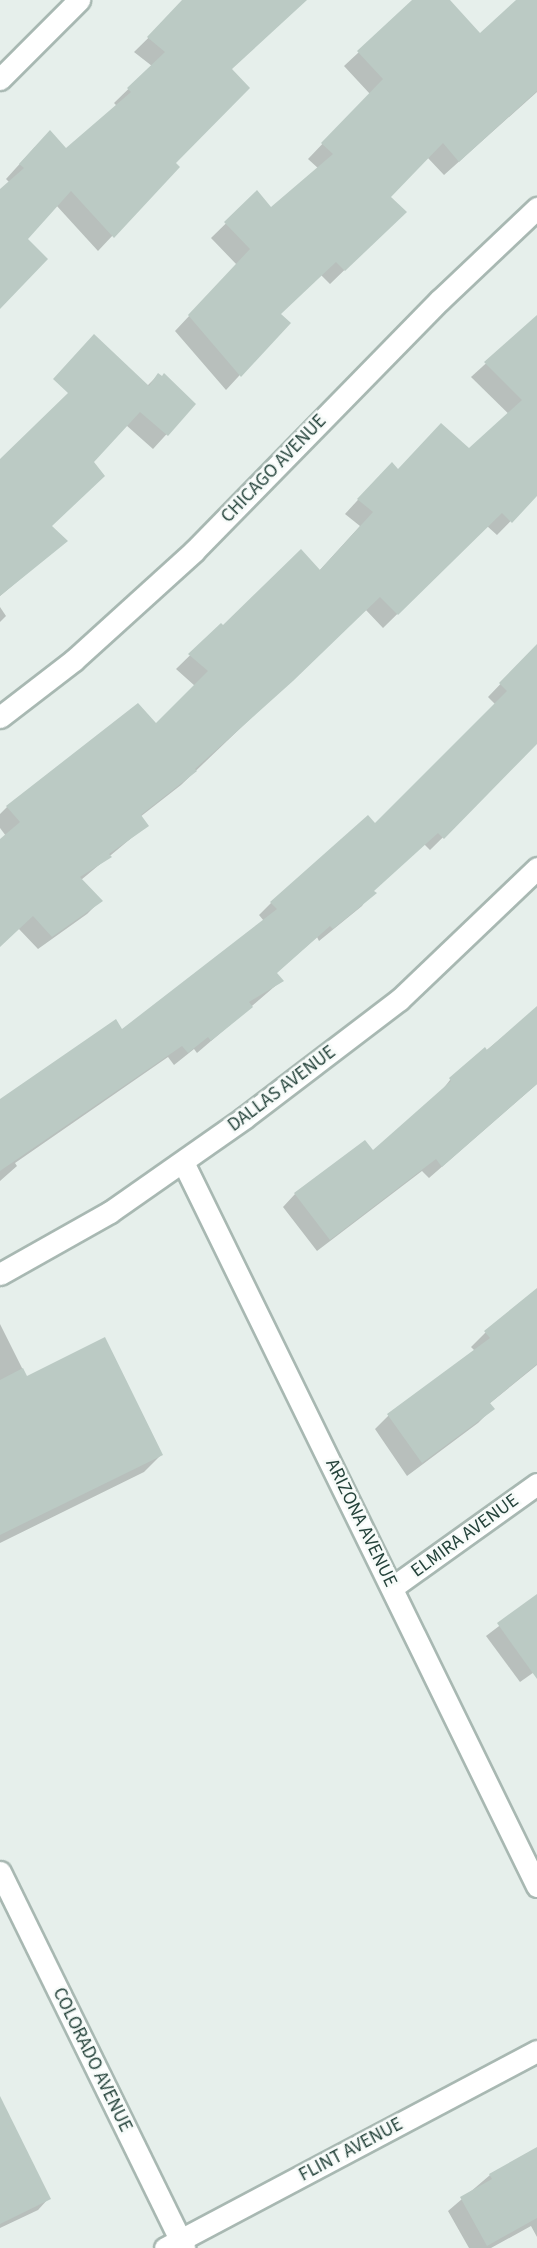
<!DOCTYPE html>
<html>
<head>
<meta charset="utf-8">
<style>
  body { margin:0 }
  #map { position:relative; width:537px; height:2248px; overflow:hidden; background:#e6efeb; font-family:"Source Sans 3",sans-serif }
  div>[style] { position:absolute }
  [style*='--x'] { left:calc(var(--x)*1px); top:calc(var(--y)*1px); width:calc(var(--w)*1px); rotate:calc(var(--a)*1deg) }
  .shadow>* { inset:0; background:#0003 }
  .building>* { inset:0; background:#bbcac4 }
  .roads { filter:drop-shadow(2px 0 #a8b8b2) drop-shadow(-2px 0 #a8b8b2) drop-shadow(0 2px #a8b8b2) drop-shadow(0 -2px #a8b8b2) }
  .minor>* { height:21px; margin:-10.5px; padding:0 10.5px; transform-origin:10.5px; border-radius:10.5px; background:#fff }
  span { translate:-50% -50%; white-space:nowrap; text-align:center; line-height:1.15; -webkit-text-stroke:5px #f7fbf9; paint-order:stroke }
  .street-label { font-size:19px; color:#24423a }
</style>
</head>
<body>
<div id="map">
  <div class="shadow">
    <div style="clip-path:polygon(187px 0,305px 0,230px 70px,174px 163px,177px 167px,98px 251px,56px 205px,25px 239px,0 306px,0 192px,10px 183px,6px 179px,35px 147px,66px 151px,117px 106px,114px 103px,152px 66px,134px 52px)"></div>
    <div style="clip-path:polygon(415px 0,447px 0,480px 35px,519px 0,537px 0,537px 92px,444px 175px,427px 157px,389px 197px,390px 226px,330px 284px,321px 275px,279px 314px,288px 323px,226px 390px,175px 331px,237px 265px,211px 238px,257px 193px,270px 210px,319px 169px,308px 159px,370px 94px,344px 66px)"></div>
    <div style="clip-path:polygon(537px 317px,537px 424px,527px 432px,471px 377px)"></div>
    <div style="clip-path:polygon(158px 375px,194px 404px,153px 449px,126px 425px,91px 462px,50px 527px,65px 541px,0 596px,0 462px,147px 386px)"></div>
    <div style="clip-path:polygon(469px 451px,537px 467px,537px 494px,497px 535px,487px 526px,383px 628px,365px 609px,181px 785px,140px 817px,147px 825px,81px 880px,100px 901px,87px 914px,38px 949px,18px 928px,0 944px,0 842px,6px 836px,0 828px,0 814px,7px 807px,156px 726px,195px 686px,176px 669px,221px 625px,223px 628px,319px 571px,360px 526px,345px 514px,378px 478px)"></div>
    <div style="clip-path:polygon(0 607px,6px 616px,0 622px)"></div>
    <div style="clip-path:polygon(537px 646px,537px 725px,489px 792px,430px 850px,424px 844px,372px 891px,362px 906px,319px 941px,317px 937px,276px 973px,281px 981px,197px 1053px,194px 1049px,174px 1065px,168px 1057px,15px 1163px,17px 1166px,0 1181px,0 1110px,122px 1032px,264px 921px,259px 915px,271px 903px,375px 825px,495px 704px,488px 697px)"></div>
    <div style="clip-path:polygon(537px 1009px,537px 1084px,429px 1178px,422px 1171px,317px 1251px,283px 1207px,295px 1194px,372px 1152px,439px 1094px,450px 1080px)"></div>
    <div style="clip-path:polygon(537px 1290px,537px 1365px,489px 1404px,492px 1409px,478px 1423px,407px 1476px,375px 1429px,389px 1415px,475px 1351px,471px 1347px,485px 1333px)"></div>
    <div style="clip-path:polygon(0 1324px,27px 1378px,161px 1455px,144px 1472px,0 1543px)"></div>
    <div style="clip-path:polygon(537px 1597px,537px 1670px,520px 1682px,486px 1636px)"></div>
    <div style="clip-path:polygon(0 2104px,49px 2198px,38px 2210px,0 2228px)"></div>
    <div style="clip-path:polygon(537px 2152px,537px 2237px,531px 2226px,491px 2248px,469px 2248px,448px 2211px,490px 2175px)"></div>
  </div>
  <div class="building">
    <div style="clip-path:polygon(182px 0,307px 0,232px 69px,250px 88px,176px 163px,180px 167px,114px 238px,71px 191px,28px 239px,48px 259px,0 309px,0 189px,24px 168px,19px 164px,50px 130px,66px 148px,131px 92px,127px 88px,165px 52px,147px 37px)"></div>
    <div style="clip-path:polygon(412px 0,450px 0,480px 33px,516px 0,537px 0,537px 91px,459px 162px,443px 143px,391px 197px,407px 212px,345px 271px,336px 262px,281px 314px,291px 323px,241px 377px,188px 315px,250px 249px,224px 222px,257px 190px,271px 207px,333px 154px,321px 143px,383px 79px,357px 51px)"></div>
    <div style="clip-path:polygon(537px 315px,537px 496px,512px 523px,502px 513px,398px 615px,380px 597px,293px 681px,195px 769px,197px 771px,141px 815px,149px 826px,109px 854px,112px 857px,80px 877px,103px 901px,52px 937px,33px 916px,0 947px,0 839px,20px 822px,6px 806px,138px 703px,156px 723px,208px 671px,188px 654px,221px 623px,223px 625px,301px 549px,320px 570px,373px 512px,357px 499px,392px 462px,398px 469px,441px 423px,469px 448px,522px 400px,484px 362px)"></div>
    <div style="clip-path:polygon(94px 334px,149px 386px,158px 373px,162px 376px,164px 373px,196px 404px,168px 436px,140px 412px,94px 462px,105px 476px,52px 526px,68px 541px,0 596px,0 459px,68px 393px,53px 379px)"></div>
    <div style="clip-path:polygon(537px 644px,537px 744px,444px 839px,438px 833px,374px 891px,377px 893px,333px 929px,330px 926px,277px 973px,284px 981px,249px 1002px,253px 1007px,211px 1041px,208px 1037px,188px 1053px,182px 1046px,0 1171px,0 1099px,116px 1019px,122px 1029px,277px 909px,270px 902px,368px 815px,375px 823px,507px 691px,499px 683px)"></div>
    <div style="clip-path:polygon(537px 1006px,537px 1084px,442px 1167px,436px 1159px,330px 1240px,294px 1193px,365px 1140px,373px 1150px,451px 1081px,449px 1078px,485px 1047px,487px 1050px)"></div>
    <div style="clip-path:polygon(537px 1288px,537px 1364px,490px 1403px,495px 1409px,422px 1463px,387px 1414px,490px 1338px,484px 1331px)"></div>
    <div style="clip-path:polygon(105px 1337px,163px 1455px,0 1535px,0 1380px,23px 1368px,27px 1376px)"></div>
    <div style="clip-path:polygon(537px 1594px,537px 1679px,497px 1623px)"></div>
    <div style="clip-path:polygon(0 2096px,51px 2199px,0 2224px)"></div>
    <div style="clip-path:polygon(537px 2147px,537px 2218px,487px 2246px,460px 2197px,492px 2179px,489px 2174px)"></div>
  </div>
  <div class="roads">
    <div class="minor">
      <div style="--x:0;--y:79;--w:112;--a:-45"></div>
      <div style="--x:0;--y:717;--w:93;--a:-37.6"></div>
      <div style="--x:74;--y:660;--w:162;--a:-42.2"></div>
      <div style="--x:194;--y:551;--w:351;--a:-45.6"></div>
      <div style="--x:440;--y:300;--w:134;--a:-43.5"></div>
      <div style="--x:183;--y:1162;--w:806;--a:63.94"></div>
      <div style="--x:0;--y:1274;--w:126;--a:-29.4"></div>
      <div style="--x:110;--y:1212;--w:164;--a:-35"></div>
      <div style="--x:244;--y:1118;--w:195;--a:-37.3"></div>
      <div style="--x:399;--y:1000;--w:191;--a:-43.7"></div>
      <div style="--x:393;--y:1587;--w:177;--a:-35.6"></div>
      <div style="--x:0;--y:1872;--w:419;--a:63.9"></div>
      <div style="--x:165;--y:2248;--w:421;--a:-27.9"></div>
    </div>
  </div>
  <div class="street-label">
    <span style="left:274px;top:469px;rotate:-46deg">CHICAGO AVENUE</span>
    <span style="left:282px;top:1089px;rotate:-37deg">DALLAS AVENUE</span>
    <span style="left:361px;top:1523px;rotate:64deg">ARIZONA AVENUE</span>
    <span style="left:465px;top:1536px;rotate:-36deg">ELMIRA AVENUE</span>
    <span style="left:92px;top:2060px;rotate:64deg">COLORADO AVENUE</span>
    <span style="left:351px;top:2150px;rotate:-28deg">FLINT AVENUE</span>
  </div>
</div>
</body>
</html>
